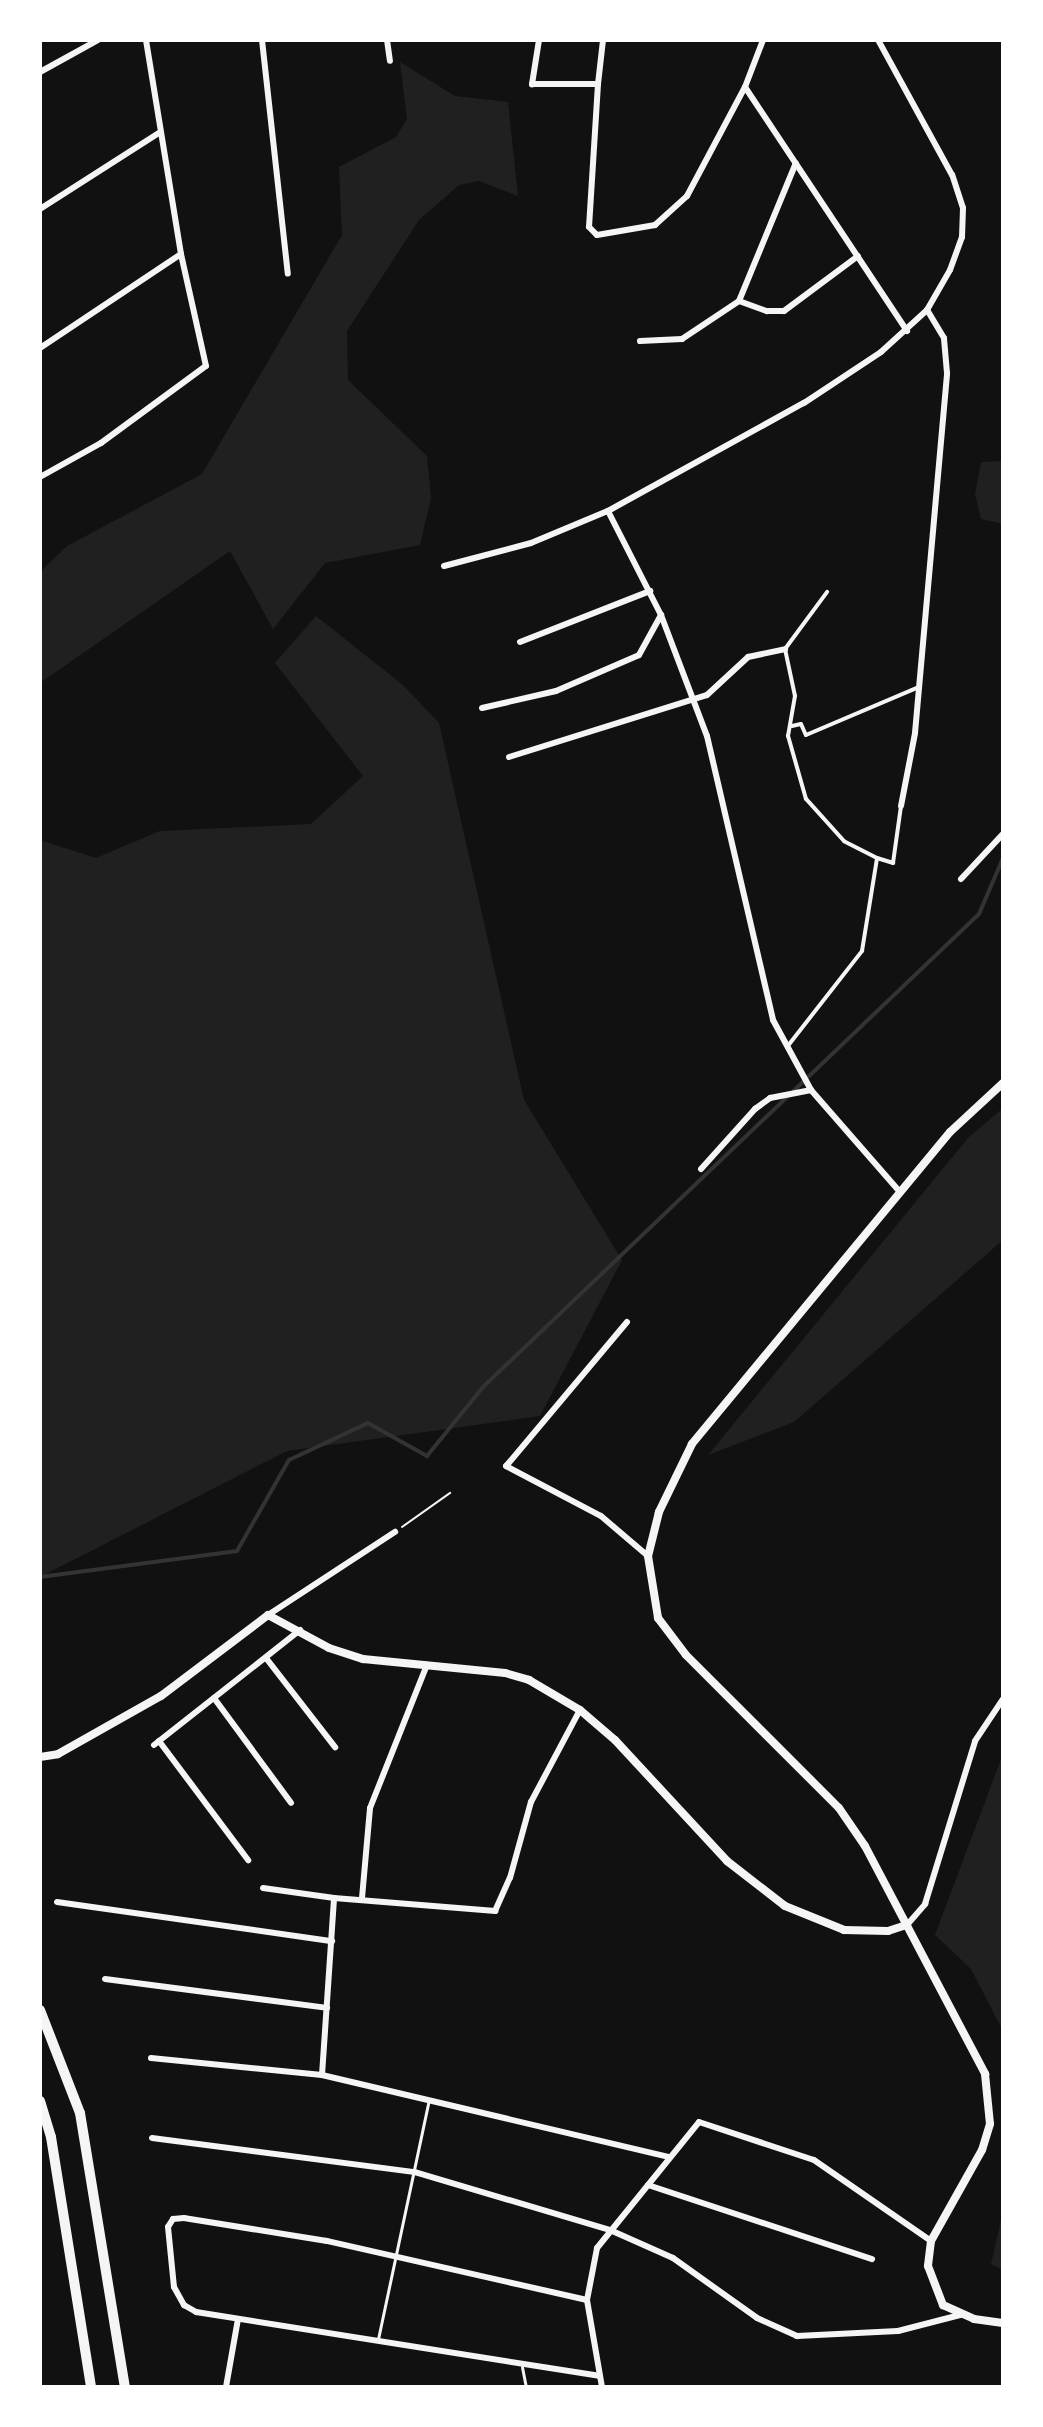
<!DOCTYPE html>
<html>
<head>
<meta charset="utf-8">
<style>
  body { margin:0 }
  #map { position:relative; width:1043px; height:2427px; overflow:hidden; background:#111; font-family:"Asap Condensed",sans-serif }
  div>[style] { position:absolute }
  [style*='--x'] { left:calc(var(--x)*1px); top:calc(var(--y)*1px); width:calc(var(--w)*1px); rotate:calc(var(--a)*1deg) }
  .green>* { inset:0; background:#202020 }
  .stream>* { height:4px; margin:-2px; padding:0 2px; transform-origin:2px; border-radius:2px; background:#333 }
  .path>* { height:2px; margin:-1px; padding:0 1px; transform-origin:1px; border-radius:1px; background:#f5f5f5 }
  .service>* { height:3px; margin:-1.5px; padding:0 1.5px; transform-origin:1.5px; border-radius:1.5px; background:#f5f5f5 }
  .pedestrian>* { height:4px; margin:-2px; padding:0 2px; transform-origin:2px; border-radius:2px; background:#f5f5f5 }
  .minor>* { height:6px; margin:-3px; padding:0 3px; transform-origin:3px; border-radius:3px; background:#f5f5f5 }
  .secondary>* { height:8px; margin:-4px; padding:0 4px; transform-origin:4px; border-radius:4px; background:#f5f5f5 }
  .trunk>* { height:10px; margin:-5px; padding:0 5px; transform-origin:5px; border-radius:5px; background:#f5f5f5 }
  span { translate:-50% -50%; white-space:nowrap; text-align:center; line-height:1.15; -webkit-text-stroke:6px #fff; paint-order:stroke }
  .frame { position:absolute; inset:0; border:42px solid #fff; pointer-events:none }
</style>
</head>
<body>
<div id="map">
  <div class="green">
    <div style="clip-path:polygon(400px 62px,455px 96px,508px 102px,518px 196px,479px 181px,459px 185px,419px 220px,347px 331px,348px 380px,427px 456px,431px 498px,420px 545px,325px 563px,273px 629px,230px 551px,40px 683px,40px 572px,67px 546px,202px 474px,342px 235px,339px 167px,396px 137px,407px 119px)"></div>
    <div style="clip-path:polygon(1003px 461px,1003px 524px,981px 519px,975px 494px,981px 462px)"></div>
    <div style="clip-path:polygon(316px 616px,403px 685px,439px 723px,524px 1100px,622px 1260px,540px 1416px,287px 1451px,40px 1577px,40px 840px,96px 858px,160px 831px,311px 824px,363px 776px,275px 663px)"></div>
    <div style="clip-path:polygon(1003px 1108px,1003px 1240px,794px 1422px,708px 1455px,968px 1138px)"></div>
    <div style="clip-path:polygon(1003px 1754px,1003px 2031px,971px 1969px,935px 1935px)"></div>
    <div style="clip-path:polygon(1003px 2211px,1003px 2270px,991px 2264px)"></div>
  </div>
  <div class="stream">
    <div style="--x:40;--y:1577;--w:199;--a:-7.5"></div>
    <div style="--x:237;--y:1551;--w:105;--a:-60.3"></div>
    <div style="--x:289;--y:1460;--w:87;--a:-25.1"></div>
    <div style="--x:368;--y:1423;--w:68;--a:29.2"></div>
    <div style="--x:427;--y:1456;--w:89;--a:-50.9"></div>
    <div style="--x:483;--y:1387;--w:685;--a:-43.64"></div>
    <div style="--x:979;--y:914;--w:61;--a:-66.8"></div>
  </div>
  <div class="path">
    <div style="--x:402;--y:1527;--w:59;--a:-35.3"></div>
  </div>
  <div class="service">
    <div style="--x:378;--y:2339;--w:244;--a:-78"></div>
    <div style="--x:522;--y:2367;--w:20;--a:79"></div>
  </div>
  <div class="pedestrian">
    <div style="--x:792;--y:726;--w:9;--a:-13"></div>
    <div style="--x:801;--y:724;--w:12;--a:66"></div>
    <div style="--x:806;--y:735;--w:123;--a:-23"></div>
    <div style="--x:877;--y:858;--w:17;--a:17"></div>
    <div style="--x:893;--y:863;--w:58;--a:-82"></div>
    <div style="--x:787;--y:1047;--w:122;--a:-52"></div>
    <div style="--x:862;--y:951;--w:94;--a:-80.8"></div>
    <div style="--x:877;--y:858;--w:37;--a:-153"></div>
    <div style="--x:844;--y:841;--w:57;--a:-132.1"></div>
    <div style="--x:806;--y:799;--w:66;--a:-105.9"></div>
    <div style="--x:788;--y:736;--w:41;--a:-80.1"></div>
    <div style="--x:795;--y:696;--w:48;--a:-102"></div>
    <div style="--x:785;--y:649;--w:71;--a:-53.6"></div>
  </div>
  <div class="minor">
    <div style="--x:262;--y:40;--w:235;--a:83.7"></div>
    <div style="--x:387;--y:40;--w:21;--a:82"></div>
    <div style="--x:539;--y:40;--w:45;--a:99"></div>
    <div style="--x:532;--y:84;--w:66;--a:0"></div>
    <div style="--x:598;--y:84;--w:143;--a:93.6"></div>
    <div style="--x:589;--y:227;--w:11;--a:45"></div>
    <div style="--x:597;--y:235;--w:59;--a:-9.8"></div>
    <div style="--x:655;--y:225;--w:43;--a:-42.2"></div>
    <div style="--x:687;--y:196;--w:123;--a:-62"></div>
    <div style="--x:745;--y:87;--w:50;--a:-69"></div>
    <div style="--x:40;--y:72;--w:66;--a:-28.9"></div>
    <div style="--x:598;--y:84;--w:44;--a:-83.5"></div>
    <div style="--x:745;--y:87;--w:293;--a:56.4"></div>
    <div style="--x:40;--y:209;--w:141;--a:-32.6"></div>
    <div style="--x:739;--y:301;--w:30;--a:20"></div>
    <div style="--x:767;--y:311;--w:17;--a:0"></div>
    <div style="--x:784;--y:311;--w:92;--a:-36.6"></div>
    <div style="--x:640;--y:341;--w:42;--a:-2.7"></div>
    <div style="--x:682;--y:339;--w:69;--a:-33.7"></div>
    <div style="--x:739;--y:301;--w:149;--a:-67.6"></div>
    <div style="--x:40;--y:348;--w:169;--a:-33.7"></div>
    <div style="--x:40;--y:477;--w:70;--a:-29.1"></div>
    <div style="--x:101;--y:443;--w:130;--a:-36.3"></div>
    <div style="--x:206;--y:366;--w:115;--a:-102.6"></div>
    <div style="--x:181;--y:254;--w:217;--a:-99.3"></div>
    <div style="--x:608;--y:511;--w:117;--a:63"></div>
    <div style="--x:661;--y:615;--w:129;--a:69.2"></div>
    <div style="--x:707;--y:736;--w:292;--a:76.9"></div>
    <div style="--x:773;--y:1020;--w:80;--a:61.5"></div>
    <div style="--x:811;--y:1090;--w:135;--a:48.9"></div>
    <div style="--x:444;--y:566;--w:90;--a:-14.8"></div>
    <div style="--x:531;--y:543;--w:83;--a:-22.6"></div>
    <div style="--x:608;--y:511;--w:224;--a:-28.9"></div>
    <div style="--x:804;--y:403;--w:92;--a:-33.5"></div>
    <div style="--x:881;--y:352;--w:62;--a:-42.4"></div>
    <div style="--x:927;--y:310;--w:46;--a:-60.1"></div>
    <div style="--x:950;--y:270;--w:35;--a:-70"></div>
    <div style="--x:962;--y:237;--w:29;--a:-88"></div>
    <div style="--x:963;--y:208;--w:35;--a:-108"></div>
    <div style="--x:952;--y:175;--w:154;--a:-118.7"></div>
    <div style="--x:520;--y:642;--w:140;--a:-21.4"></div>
    <div style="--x:482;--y:708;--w:76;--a:-12.9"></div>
    <div style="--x:556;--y:691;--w:90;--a:-23.4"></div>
    <div style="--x:639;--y:655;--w:46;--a:-61.2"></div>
    <div style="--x:509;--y:757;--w:207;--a:-17.4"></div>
    <div style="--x:707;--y:695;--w:56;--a:-42.8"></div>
    <div style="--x:748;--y:657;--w:38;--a:-12"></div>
    <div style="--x:901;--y:806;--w:74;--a:-79.1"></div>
    <div style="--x:915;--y:733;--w:361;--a:-84.9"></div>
    <div style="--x:947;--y:373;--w:35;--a:-95"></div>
    <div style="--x:944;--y:338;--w:33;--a:-121"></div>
    <div style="--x:961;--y:879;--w:62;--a:-47"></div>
    <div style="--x:701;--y:1169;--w:81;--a:-48"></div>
    <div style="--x:755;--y:1109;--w:19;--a:-36"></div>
    <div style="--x:770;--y:1098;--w:42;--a:-11"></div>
    <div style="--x:627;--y:1322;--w:188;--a:130"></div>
    <div style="--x:506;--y:1466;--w:107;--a:27.8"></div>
    <div style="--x:601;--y:1516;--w:62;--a:40.4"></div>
    <div style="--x:268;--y:1615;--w:152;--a:-33.2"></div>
    <div style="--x:266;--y:1658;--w:113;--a:52.2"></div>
    <div style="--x:214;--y:1698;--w:130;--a:53.7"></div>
    <div style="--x:159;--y:1741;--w:149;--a:53.2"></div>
    <div style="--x:154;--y:1745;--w:186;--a:-38.2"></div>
    <div style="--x:263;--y:1888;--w:72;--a:8"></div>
    <div style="--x:362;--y:1898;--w:90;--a:-84.9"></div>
    <div style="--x:370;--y:1808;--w:154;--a:-68.3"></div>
    <div style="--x:57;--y:1902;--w:278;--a:8.1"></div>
    <div style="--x:907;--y:1925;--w:28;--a:-49"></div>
    <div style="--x:925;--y:1904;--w:170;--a:-72.9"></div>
    <div style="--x:975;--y:1741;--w:50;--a:-56.3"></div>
    <div style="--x:105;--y:1979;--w:224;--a:7.4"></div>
    <div style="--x:151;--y:2058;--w:172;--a:5.7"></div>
    <div style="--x:322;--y:2075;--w:357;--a:13.3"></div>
    <div style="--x:322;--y:2075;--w:177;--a:-86.1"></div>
    <div style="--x:334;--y:1898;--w:162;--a:4.6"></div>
    <div style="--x:495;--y:1911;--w:36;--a:-66"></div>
    <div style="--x:510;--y:1878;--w:79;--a:-74.6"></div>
    <div style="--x:531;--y:1802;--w:104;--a:-62"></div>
    <div style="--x:152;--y:2138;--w:265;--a:7.4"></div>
    <div style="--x:415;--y:2172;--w:203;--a:16.6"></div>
    <div style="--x:610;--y:2230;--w:69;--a:24"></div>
    <div style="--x:673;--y:2258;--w:103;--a:35.5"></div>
    <div style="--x:757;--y:2318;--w:44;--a:24.2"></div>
    <div style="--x:797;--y:2336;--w:101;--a:-2.8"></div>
    <div style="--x:898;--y:2331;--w:64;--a:-14.5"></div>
    <div style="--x:648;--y:2185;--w:236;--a:18.3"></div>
    <div style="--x:587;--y:2300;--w:267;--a:-167.2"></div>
    <div style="--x:327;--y:2241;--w:145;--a:-170.9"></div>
    <div style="--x:184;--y:2218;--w:11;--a:175"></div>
    <div style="--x:173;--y:2219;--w:9;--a:122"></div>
    <div style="--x:168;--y:2227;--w:60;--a:84.3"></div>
    <div style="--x:174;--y:2287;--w:21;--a:61"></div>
    <div style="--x:184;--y:2305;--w:14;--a:30"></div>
    <div style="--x:196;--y:2312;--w:408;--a:9"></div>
    <div style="--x:226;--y:2387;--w:69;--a:-80"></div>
    <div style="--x:602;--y:2387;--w:88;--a:-99.8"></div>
    <div style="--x:587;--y:2300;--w:53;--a:-79.1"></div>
    <div style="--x:597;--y:2248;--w:162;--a:-51"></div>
    <div style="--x:699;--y:2122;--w:121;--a:18.3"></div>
    <div style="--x:814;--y:2160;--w:142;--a:34.7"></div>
  </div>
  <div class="secondary">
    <div style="--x:1003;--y:1083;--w:72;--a:137.2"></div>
    <div style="--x:950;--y:1132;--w:405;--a:129.6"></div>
    <div style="--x:692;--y:1444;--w:76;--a:115.9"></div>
    <div style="--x:659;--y:1512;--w:45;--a:104"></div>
    <div style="--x:648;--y:1556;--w:63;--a:80.8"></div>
    <div style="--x:658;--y:1618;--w:46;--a:52.9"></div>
    <div style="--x:686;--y:1655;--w:216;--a:45"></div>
    <div style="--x:839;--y:1808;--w:46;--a:55.6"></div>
    <div style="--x:865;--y:1846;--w:258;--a:62.2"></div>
    <div style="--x:985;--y:2074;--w:50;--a:84.3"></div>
    <div style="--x:990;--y:2124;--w:27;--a:107"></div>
    <div style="--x:982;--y:2150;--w:104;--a:119.3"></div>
    <div style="--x:931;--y:2241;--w:25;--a:97"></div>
    <div style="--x:928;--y:2266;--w:42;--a:69"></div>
    <div style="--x:943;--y:2305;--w:34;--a:24"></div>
    <div style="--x:974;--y:2319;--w:29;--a:8"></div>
    <div style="--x:40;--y:1757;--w:18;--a:-9"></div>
    <div style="--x:58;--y:1754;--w:118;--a:-29.4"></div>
    <div style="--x:161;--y:1696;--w:134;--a:-37.1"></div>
    <div style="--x:268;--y:1615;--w:69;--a:28.4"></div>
    <div style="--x:329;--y:1648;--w:36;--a:18"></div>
    <div style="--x:363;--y:1659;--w:143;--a:5.6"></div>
    <div style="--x:505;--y:1673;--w:25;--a:16"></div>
    <div style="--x:529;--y:1680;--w:59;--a:30.5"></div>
    <div style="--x:580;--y:1710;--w:46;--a:40.6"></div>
    <div style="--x:615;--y:1740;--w:165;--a:47.2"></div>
    <div style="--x:727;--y:1861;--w:73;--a:37.8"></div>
    <div style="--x:785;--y:1906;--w:64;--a:22.1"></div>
    <div style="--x:844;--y:1930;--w:44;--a:1.3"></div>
    <div style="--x:888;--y:1931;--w:20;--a:-18"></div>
  </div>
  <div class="trunk">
    <div style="--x:40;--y:2010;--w:110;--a:68.8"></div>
    <div style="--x:80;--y:2113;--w:278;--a:80.7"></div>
    <div style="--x:40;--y:2101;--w:38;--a:73"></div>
    <div style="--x:51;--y:2137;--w:253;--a:80.9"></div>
  </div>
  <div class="frame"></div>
</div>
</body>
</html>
